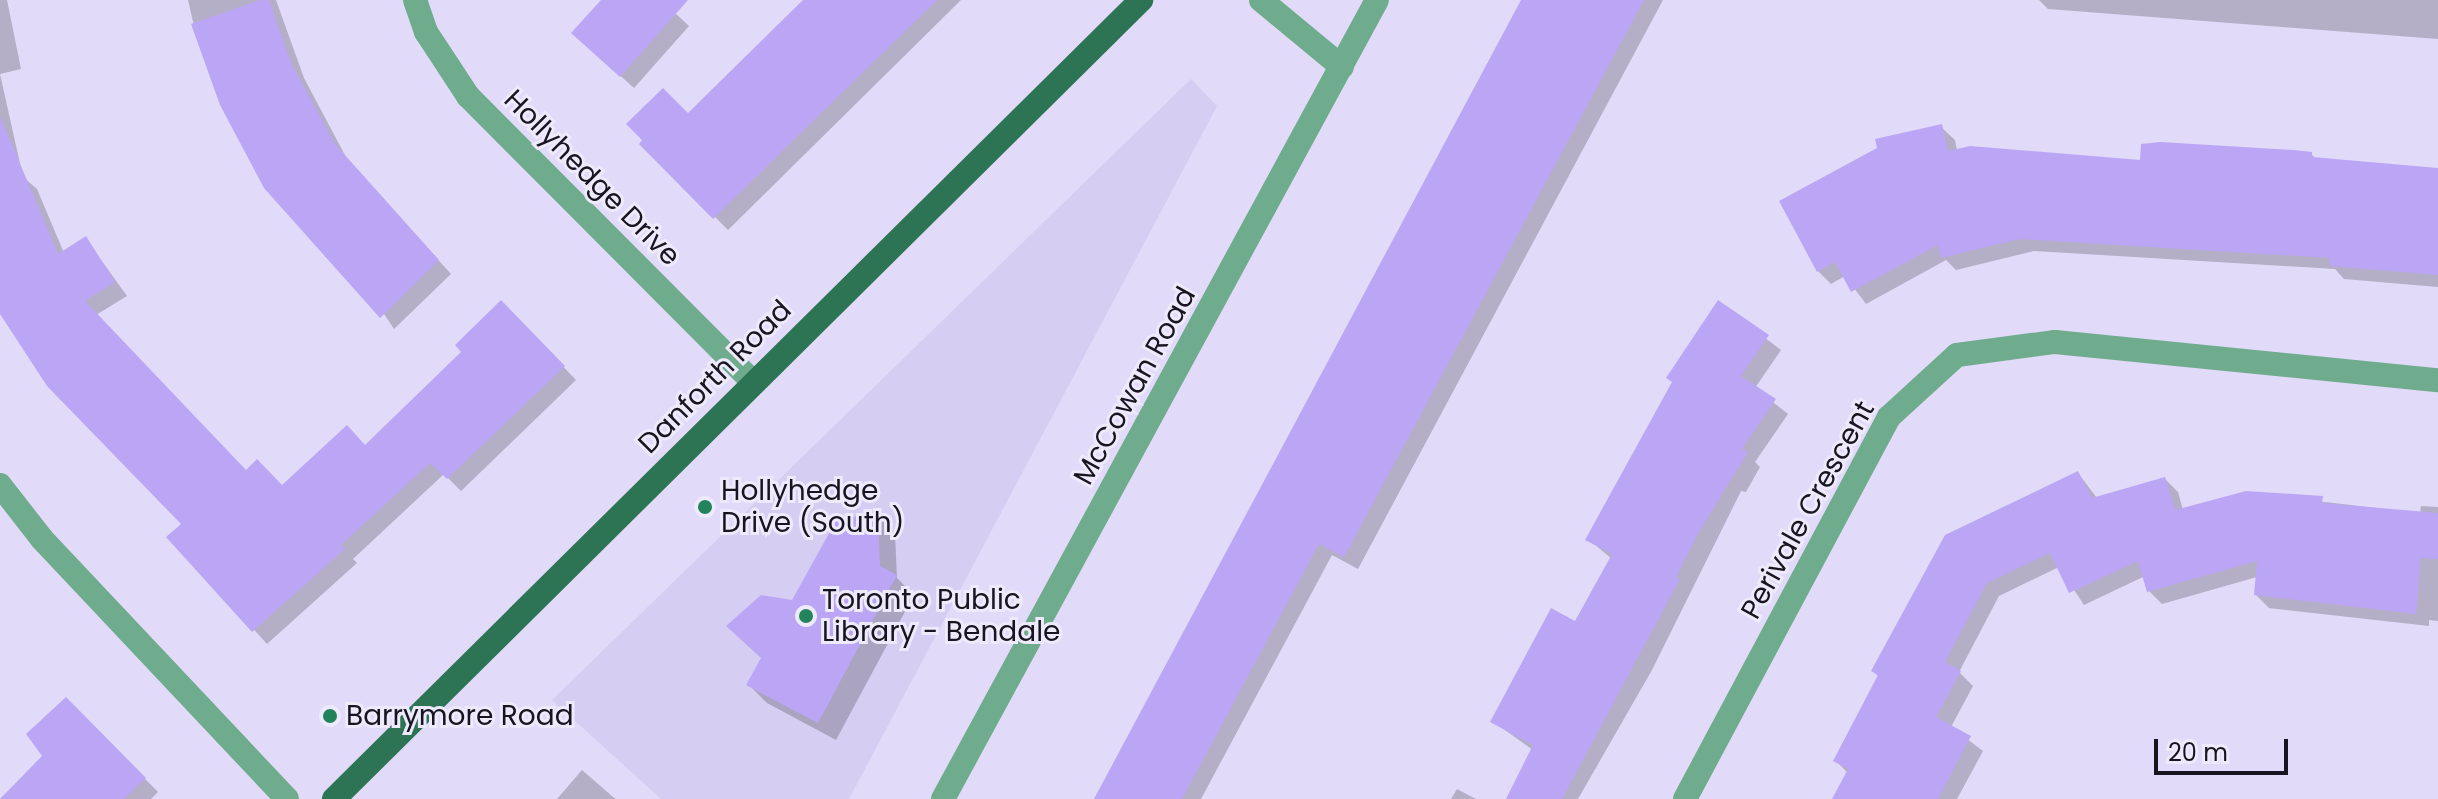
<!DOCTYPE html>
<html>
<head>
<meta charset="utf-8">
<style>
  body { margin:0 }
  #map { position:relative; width:2438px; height:799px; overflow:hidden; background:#e1daf8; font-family:Poppins,sans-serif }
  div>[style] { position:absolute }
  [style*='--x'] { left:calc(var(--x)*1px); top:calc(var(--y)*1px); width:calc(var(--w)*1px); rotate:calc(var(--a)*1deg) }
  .built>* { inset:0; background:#d6cdf2 }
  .shadow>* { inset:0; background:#0003 }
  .building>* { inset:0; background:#bba6f5 }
  .minor>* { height:24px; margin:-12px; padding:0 12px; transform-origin:12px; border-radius:12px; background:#6fac8d }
  .major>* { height:24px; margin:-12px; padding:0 12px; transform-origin:12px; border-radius:12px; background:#2c7454 }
  .dots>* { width:22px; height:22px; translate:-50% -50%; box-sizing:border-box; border:4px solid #eeeafc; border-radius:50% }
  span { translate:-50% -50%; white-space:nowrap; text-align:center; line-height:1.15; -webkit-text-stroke:6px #eeeafc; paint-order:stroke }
  .street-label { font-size:28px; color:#17151f }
  .poi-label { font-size:28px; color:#17151f }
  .left { translate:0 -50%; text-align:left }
  .scale { position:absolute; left:2154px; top:739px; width:134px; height:36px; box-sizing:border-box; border:4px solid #17151f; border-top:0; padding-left:10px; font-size:24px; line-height:28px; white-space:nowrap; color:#17151f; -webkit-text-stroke:6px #eeeafc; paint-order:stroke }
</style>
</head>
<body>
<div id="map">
  <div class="built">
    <div style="clip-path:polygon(1191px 79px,1217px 106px,849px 799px,661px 799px,552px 700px)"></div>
  </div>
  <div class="shadow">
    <div style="clip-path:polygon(0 0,7px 0,21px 69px,0 74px,23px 177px,37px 189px,64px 253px,86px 239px,127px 296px,96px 315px,246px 472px,282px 488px,366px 447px,464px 352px,501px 302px,576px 380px,461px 491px,444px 474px,353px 559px,357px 563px,267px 644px,169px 537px,184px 524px,0 310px)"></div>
    <div style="clip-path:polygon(188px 0,276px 0,304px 78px,347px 159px,451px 274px,394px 329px,194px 26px)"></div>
    <div style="clip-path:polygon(604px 0,661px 0,689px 26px,634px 88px,587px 46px)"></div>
    <div style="clip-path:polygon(806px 0,961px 0,728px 230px,642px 144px,688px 116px)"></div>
    <div style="clip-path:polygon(1522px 0,1663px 0,1358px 569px,1332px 555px,1201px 799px,1097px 799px)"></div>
    <div style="clip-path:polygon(2039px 0,2438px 0,2438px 39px,2048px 9px)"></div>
    <div style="clip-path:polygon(1941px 127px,1955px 140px,1957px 151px,2142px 162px,2311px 154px,2316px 159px,2438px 170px,2438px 287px,2344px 279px,2335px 269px,2034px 251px,1956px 270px,1946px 260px,1866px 304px,1845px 276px,1831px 284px,1818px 271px)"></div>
    <div style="clip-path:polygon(1719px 303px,1781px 350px,1755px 388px,1788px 414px,1755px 462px,1760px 467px,1746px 492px,1741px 491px,1652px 670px,1578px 799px,1508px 799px,1533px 750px,1492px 721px,1576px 624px,1612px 559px,1588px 539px)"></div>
    <div style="clip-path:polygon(2078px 473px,2097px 498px,2165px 479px,2178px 492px,2183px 510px,2246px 493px,2420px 513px,2421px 506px,2438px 507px,2438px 621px,2429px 620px,2429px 626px,2269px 608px,2256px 595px,2257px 577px,2162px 604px,2149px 591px,2145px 576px,2084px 605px,2059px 567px,1999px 596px,1959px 672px,1973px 686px,1951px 727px,1983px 751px,1957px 799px,1834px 799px,1848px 773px,1835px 760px,1879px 677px,1873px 671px)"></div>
    <div style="clip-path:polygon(877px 515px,895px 533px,897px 578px,914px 595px,836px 740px,767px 703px,749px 685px,793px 602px)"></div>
    <div style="clip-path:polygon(66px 699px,158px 792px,151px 799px,0 799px,45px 756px)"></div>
    <div style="clip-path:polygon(582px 770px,613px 797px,616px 799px,557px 799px)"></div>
    <div style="clip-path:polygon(1457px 789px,1476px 799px,1451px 799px)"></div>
  </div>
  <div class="building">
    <div style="clip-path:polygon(260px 0,269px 0,291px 63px,335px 144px,439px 260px,380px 318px,264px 188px,220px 105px,191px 24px)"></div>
    <div style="clip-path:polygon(601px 0,688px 0,620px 77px,571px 33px)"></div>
    <div style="clip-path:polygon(803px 0,937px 0,713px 219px,639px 144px,642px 140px,626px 124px,663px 88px,688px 113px)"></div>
    <div style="clip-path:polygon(1521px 0,1644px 0,1344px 557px,1319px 544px,1182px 799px,1094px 799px)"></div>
    <div style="clip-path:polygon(0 116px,58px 254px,86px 236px,115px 282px,85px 301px,246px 470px,257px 459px,282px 485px,347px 425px,365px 445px,461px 352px,455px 345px,501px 300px,565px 366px,447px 479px,430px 463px,341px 545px,345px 549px,252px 632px,166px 537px,181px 524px,47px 386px,0 314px)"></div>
    <div style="clip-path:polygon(1942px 124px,1948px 151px,1970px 146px,2140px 160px,2141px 144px,2160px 142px,2293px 150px,2312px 152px,2312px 157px,2438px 168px,2438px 275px,2329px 266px,2330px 258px,2020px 239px,1941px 258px,1938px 245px,1851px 292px,1835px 262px,1817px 272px,1779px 201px,1877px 148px,1875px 139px)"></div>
    <div style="clip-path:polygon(1718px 300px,1769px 335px,1741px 376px,1776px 399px,1742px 449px,1748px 452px,1697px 535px,1676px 577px,1680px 579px,1562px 799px,1506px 799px,1533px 745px,1490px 722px,1551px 608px,1575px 621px,1612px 554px,1585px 540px,1672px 382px,1666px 378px)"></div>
    <div style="clip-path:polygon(2078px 471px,2092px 498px,2165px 477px,2175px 510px,2246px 491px,2323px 496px,2322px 503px,2438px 513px,2438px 559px,2421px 558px,2416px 614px,2254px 595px,2257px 561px,2147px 592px,2138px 561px,2069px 593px,2050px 553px,1987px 583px,1945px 662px,1961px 671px,1936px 717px,1971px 736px,1938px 799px,1832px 799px,1848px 769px,1833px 761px,1878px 675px,1871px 671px,1945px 535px)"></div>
    <div style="clip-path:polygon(878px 513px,880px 566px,897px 575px,818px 723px,746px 685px,761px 658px,726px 626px,761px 595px,792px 600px,837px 519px)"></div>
    <div style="clip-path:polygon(66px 697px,146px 778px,124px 799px,0 799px,42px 756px,26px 734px)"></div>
  </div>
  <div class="minor">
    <div style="--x:415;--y:0;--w:34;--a:71"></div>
    <div style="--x:426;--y:32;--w:77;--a:56.7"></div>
    <div style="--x:468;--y:96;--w:402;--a:45.1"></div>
    <div style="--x:1261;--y:0;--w:105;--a:39.6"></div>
    <div style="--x:0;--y:485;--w:68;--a:52.1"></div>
    <div style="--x:42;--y:539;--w:357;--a:46.7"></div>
    <div style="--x:943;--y:799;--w:909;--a:-61.49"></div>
    <div style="--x:1685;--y:799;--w:433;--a:-61.9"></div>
    <div style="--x:1889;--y:417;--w:92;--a:-42.4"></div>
    <div style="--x:1957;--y:355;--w:99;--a:-7.6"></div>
    <div style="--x:2055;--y:342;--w:385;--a:5.7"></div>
  </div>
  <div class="major">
    <div style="--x:334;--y:799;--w:1136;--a:-44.71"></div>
  </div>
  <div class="dots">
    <div style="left:705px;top:507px;background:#23845c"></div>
    <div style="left:806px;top:616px;background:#23845c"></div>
    <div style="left:330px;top:716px;background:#23845c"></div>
  </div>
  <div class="street-label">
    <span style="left:592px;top:178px;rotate:45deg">Hollyhedge Drive</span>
    <span style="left:715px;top:377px;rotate:-45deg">Danforth Road</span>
    <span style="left:1135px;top:386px;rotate:-61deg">McCowan Road</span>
    <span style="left:1808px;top:510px;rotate:-61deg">Perivale Crescent</span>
  </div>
  <div class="poi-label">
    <span class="left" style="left:721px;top:507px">Hollyhedge<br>Drive (South)</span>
    <span class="left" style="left:822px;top:616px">Toronto Public<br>Library - Bendale</span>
    <span class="left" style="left:346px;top:716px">Barrymore Road</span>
  </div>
  <div class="scale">20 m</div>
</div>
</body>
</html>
